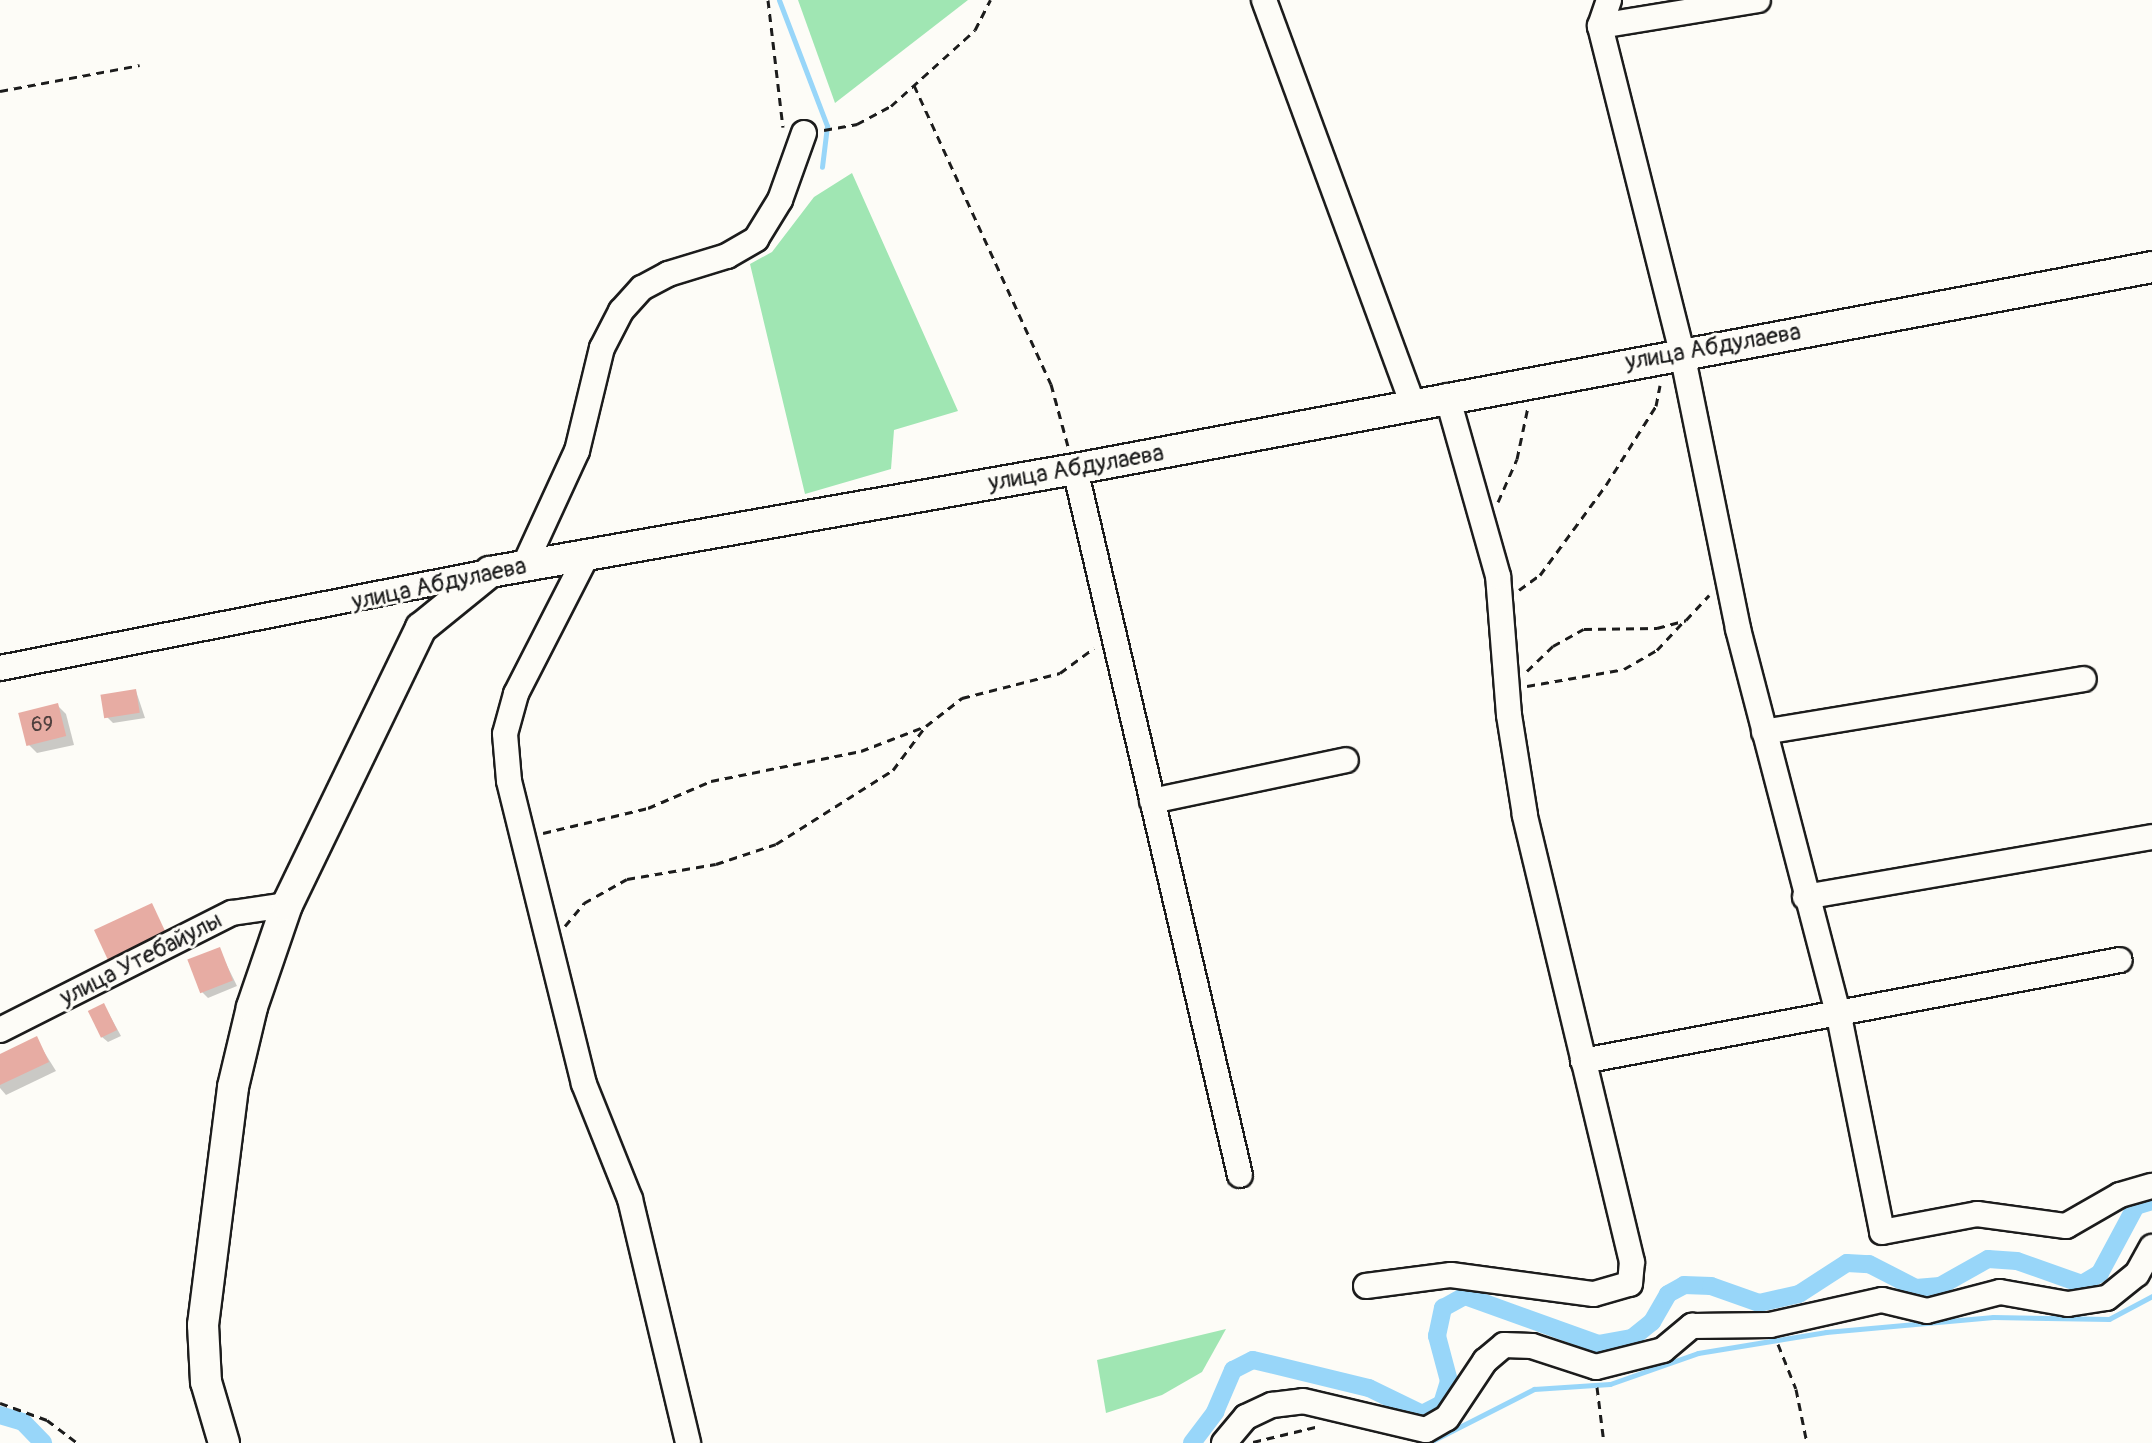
<!DOCTYPE html>
<html>
<head>
<meta charset="utf-8">
<style>
  body { margin:0 }
  #map { position:relative; width:2152px; height:1443px; overflow:hidden; background:#fdfcf7; font-family:Pangolin,sans-serif }
  div>[style] { position:absolute }
  [style*='--x'] { left:calc(var(--x)*1px); top:calc(var(--y)*1px); width:calc(var(--w)*1px); rotate:calc(var(--a)*1deg) }
  .green>* { inset:0; background:#a0e6b3 }
  .shadow>* { inset:0; background:#0003 }
  .stream>* { height:5px; margin:-2.5px; padding:0 2.5px; transform-origin:2.5px; border-radius:2.5px; background:#98d6f9 }
  .canal>* { height:18px; margin:-9px; padding:0 9px; transform-origin:9px; border-radius:9px; background:#98d6f9 }
  .building>* { inset:0; background:#e7aca3; transform-origin:0 0 }
  .path>* { height:3px; margin-top:-1.5px; transform-origin:0; background:repeating-linear-gradient(90deg,#1c1c1c 0 8px,transparent 0 14px) }
  .roads { filter:drop-shadow(2px 0 #1c1c1c) drop-shadow(-2px 0 #1c1c1c) drop-shadow(0 2px #1c1c1c) drop-shadow(0 -2px #1c1c1c) }
  .minor>* { height:24px; margin:-12px; padding:0 12px; transform-origin:12px; border-radius:12px; background:#fdfcf7 }
  .major>* { height:30px; margin:-15px; padding:0 15px; transform-origin:15px; border-radius:15px; background:#fdfcf7 }
  span { translate:-50% -50%; white-space:nowrap; text-align:center; line-height:1.15; -webkit-text-stroke:6px #fdfcf7; paint-order:stroke }
  .number-label { font-size:20px; color:#4f403e }
  .number-label span { -webkit-text-stroke-width:0 }
  .street-label { font-size:24px; color:#1c1c1c }
</style>
</head>
<body>
<div id="map">
  <div class="green">
    <div style="clip-path:polygon(798px 0,968px 0,835px 103px)"></div>
    <div style="clip-path:polygon(852px 173px,958px 411px,894px 430px,891px 469px,805px 494px,750px 264px,772px 252px,814px 197px)"></div>
    <div style="clip-path:polygon(1226px 1329px,1202px 1372px,1162px 1395px,1106px 1413px,1097px 1360px)"></div>
  </div>
  <div class="shadow">
    <div style="clip-path:polygon(136px 691px,145px 718px,113px 723px,107px 717px)"></div>
    <div style="clip-path:polygon(57px 705px,66px 714px,74px 745px,37px 753px,28px 744px)"></div>
    <div style="clip-path:polygon(219px 949px,237px 986px,208px 998px,202px 992px)"></div>
    <div style="clip-path:polygon(104px 1005px,121px 1036px,108px 1042px,102px 1037px)"></div>
    <div style="clip-path:polygon(36px 1039px,56px 1071px,6px 1095px,0 1088px,0 1056px)"></div>
  </div>
  <div class="stream">
    <div style="--x:779;--y:0;--w:135;--a:69.1"></div>
    <div style="--x:827;--y:126;--w:41;--a:97"></div>
    <div style="--x:1428;--y:1443;--w:119;--a:-27"></div>
    <div style="--x:1534;--y:1389;--w:76;--a:-3.8"></div>
    <div style="--x:1610;--y:1384;--w:93;--a:-19.4"></div>
    <div style="--x:1698;--y:1353;--w:130;--a:-9.3"></div>
    <div style="--x:1826;--y:1332;--w:168;--a:-5.1"></div>
    <div style="--x:1993;--y:1317;--w:116;--a:1"></div>
    <div style="--x:2109;--y:1319;--w:49;--a:-28.1"></div>
  </div>
  <div class="canal">
    <div style="--x:0;--y:1415;--w:24;--a:17"></div>
    <div style="--x:23;--y:1422;--w:29;--a:46"></div>
    <div style="--x:1192;--y:1443;--w:39;--a:-53"></div>
    <div style="--x:1215;--y:1412;--w:46;--a:-66.8"></div>
    <div style="--x:1233;--y:1370;--w:22;--a:-27"></div>
    <div style="--x:1253;--y:1360;--w:119;--a:13.6"></div>
    <div style="--x:1369;--y:1388;--w:59;--a:26.1"></div>
    <div style="--x:1422;--y:1414;--w:22;--a:-27"></div>
    <div style="--x:1442;--y:1404;--w:24;--a:-73"></div>
    <div style="--x:1449;--y:1381;--w:47;--a:-104.9"></div>
    <div style="--x:1437;--y:1336;--w:29;--a:-78"></div>
    <div style="--x:1443;--y:1308;--w:25;--a:-29"></div>
    <div style="--x:1465;--y:1296;--w:141;--a:19.8"></div>
    <div style="--x:1598;--y:1344;--w:35;--a:-10"></div>
    <div style="--x:1632;--y:1338;--w:26;--a:-39"></div>
    <div style="--x:1652;--y:1322;--w:32;--a:-60"></div>
    <div style="--x:1668;--y:1294;--w:18;--a:-29"></div>
    <div style="--x:1684;--y:1285;--w:27;--a:2"></div>
    <div style="--x:1711;--y:1286;--w:51;--a:19.5"></div>
    <div style="--x:1759;--y:1303;--w:41;--a:-12.7"></div>
    <div style="--x:1799;--y:1294;--w:57;--a:-32.9"></div>
    <div style="--x:1847;--y:1263;--w:22;--a:3"></div>
    <div style="--x:1869;--y:1264;--w:53;--a:27.1"></div>
    <div style="--x:1916;--y:1288;--w:24;--a:-5"></div>
    <div style="--x:1940;--y:1286;--w:55;--a:-29.4"></div>
    <div style="--x:1988;--y:1259;--w:29;--a:4"></div>
    <div style="--x:2017;--y:1261;--w:69;--a:19.5"></div>
    <div style="--x:2082;--y:1284;--w:21;--a:-31"></div>
    <div style="--x:2100;--y:1273;--w:76;--a:-61.8"></div>
    <div style="--x:2136;--y:1206;--w:17;--a:-17"></div>
  </div>
  <div class="building">
    <div style="left:136px;top:689px;width:24px;height:36px;rotate:81deg"></div>
    <div style="left:58px;top:703px;width:34px;height:41px;rotate:76deg"></div>
    <div style="left:152px;top:903px;width:35px;height:64px;rotate:65deg"></div>
    <div style="left:220px;top:947px;width:36px;height:35px;rotate:69deg"></div>
    <div style="left:104px;top:1003px;width:30px;height:18px;rotate:64deg"></div>
    <div style="clip-path:polygon(37px 1036px,49px 1062px,0 1085px,0 1054px)"></div>
  </div>
  <div class="path">
    <div style="--x:768;--y:0;--w:128;--a:83.3"></div>
    <div style="--x:914;--y:85;--w:329;--a:65.4"></div>
    <div style="--x:1051;--y:384;--w:64;--a:74.7"></div>
    <div style="--x:0;--y:91;--w:142;--a:-10.5"></div>
    <div style="--x:824;--y:130;--w:34;--a:-10"></div>
    <div style="--x:857;--y:124;--w:38;--a:-28"></div>
    <div style="--x:891;--y:106;--w:113;--a:-42.1"></div>
    <div style="--x:975;--y:30;--w:34;--a:-63"></div>
    <div style="--x:1498;--y:502;--w:47;--a:-66.2"></div>
    <div style="--x:1517;--y:459;--w:53;--a:-78.1"></div>
    <div style="--x:1519;--y:590;--w:26;--a:-36"></div>
    <div style="--x:1540;--y:575;--w:112;--a:-53.7"></div>
    <div style="--x:1606;--y:485;--w:93;--a:-57.7"></div>
    <div style="--x:1656;--y:406;--w:21;--a:-79"></div>
    <div style="--x:1527;--y:671;--w:36;--a:-44"></div>
    <div style="--x:1553;--y:646;--w:35;--a:-29"></div>
    <div style="--x:1584;--y:629;--w:73;--a:-0.8"></div>
    <div style="--x:1657;--y:628;--w:30;--a:-15"></div>
    <div style="--x:1686;--y:620;--w:34;--a:-47"></div>
    <div style="--x:1527;--y:686;--w:98;--a:-9.9"></div>
    <div style="--x:1624;--y:669;--w:38;--a:-30"></div>
    <div style="--x:1657;--y:650;--w:40;--a:-47"></div>
    <div style="--x:543;--y:833;--w:108;--a:-13.4"></div>
    <div style="--x:648;--y:808;--w:69;--a:-23.2"></div>
    <div style="--x:711;--y:781;--w:153;--a:-11.3"></div>
    <div style="--x:861;--y:751;--w:70;--a:-21"></div>
    <div style="--x:926;--y:726;--w:46;--a:-37.9"></div>
    <div style="--x:962;--y:698;--w:101;--a:-14.3"></div>
    <div style="--x:1060;--y:673;--w:42;--a:-36.3"></div>
    <div style="--x:565;--y:926;--w:30;--a:-50"></div>
    <div style="--x:584;--y:903;--w:49;--a:-29.2"></div>
    <div style="--x:627;--y:879;--w:90;--a:-9.6"></div>
    <div style="--x:716;--y:864;--w:63;--a:-18.4"></div>
    <div style="--x:776;--y:844;--w:138;--a:-32.3"></div>
    <div style="--x:893;--y:770;--w:54;--a:-53.3"></div>
    <div style="--x:1778;--y:1344;--w:48;--a:68.2"></div>
    <div style="--x:1796;--y:1389;--w:55;--a:78.5"></div>
    <div style="--x:1597;--y:1387;--w:56;--a:82.9"></div>
    <div style="--x:0;--y:1403;--w:50;--a:19.9"></div>
    <div style="--x:47;--y:1420;--w:38;--a:37"></div>
    <div style="--x:1253;--y:1442;--w:64;--a:-13.6"></div>
  </div>
  <div class="roads">
    <div class="minor">
      <div style="--x:1264;--y:0;--w:429;--a:69.8"></div>
      <div style="--x:1609;--y:0;--w:28;--a:109"></div>
      <div style="--x:1600;--y:26;--w:337;--a:75.9"></div>
      <div style="--x:1682;--y:353;--w:282;--a:78.5"></div>
      <div style="--x:1738;--y:629;--w:400;--a:75.4"></div>
      <div style="--x:1839;--y:1016;--w:220;--a:78.7"></div>
      <div style="--x:1882;--y:1232;--w:97;--a:-10.7"></div>
      <div style="--x:1977;--y:1214;--w:90;--a:7.7"></div>
      <div style="--x:2066;--y:1226;--w:62;--a:-29.9"></div>
      <div style="--x:2120;--y:1195;--w:33;--a:-16"></div>
      <div style="--x:1600;--y:26;--w:160;--a:-9.3"></div>
      <div style="--x:1075;--y:469;--w:725;--a:76.85"></div>
      <div style="--x:587;--y:555;--w:156;--a:117.1"></div>
      <div style="--x:516;--y:694;--w:41;--a:105.4"></div>
      <div style="--x:505;--y:734;--w:47;--a:85.1"></div>
      <div style="--x:509;--y:781;--w:312;--a:76.1"></div>
      <div style="--x:584;--y:1084;--w:124;--a:68.2"></div>
      <div style="--x:630;--y:1199;--w:251;--a:76.6"></div>
      <div style="--x:524;--y:566;--w:127;--a:-65.3"></div>
      <div style="--x:577;--y:451;--w:106;--a:-76.4"></div>
      <div style="--x:602;--y:348;--w:42;--a:-62.8"></div>
      <div style="--x:621;--y:311;--w:31;--a:-48"></div>
      <div style="--x:642;--y:288;--w:30;--a:-28"></div>
      <div style="--x:668;--y:274;--w:62;--a:-17"></div>
      <div style="--x:727;--y:256;--w:34;--a:-30"></div>
      <div style="--x:756;--y:239;--w:46;--a:-58.4"></div>
      <div style="--x:780;--y:200;--w:71;--a:-70.3"></div>
      <div style="--x:0;--y:668;--w:497;--a:-11.1"></div>
      <div style="--x:1764;--y:732;--w:324;--a:-9.4"></div>
      <div style="--x:1152;--y:801;--w:198;--a:-11.9"></div>
      <div style="--x:1805;--y:897;--w:352;--a:-9.8"></div>
      <div style="--x:0;--y:1030;--w:260;--a:-26.8"></div>
      <div style="--x:232;--y:913;--w:56;--a:-8.3"></div>
      <div style="--x:1583;--y:1061;--w:546;--a:-10.65"></div>
      <div style="--x:1366;--y:1286;--w:86;--a:-7.4"></div>
      <div style="--x:1451;--y:1275;--w:144;--a:7.6"></div>
      <div style="--x:1594;--y:1294;--w:37;--a:-16"></div>
      <div style="--x:1630;--y:1284;--w:22;--a:-85"></div>
      <div style="--x:1632;--y:1262;--w:460;--a:-103.5"></div>
      <div style="--x:1525;--y:815;--w:101;--a:-99.1"></div>
      <div style="--x:1509;--y:715;--w:139;--a:-94.5"></div>
      <div style="--x:1498;--y:576;--w:187;--a:-105.8"></div>
      <div style="--x:1224;--y:1443;--w:34;--a:-50"></div>
      <div style="--x:1246;--y:1417;--w:29;--a:-25"></div>
      <div style="--x:1272;--y:1405;--w:31;--a:-7"></div>
      <div style="--x:1303;--y:1401;--w:126;--a:13.3"></div>
      <div style="--x:1426;--y:1430;--w:24;--a:-30"></div>
      <div style="--x:1447;--y:1418;--w:69;--a:-56.3"></div>
      <div style="--x:1485;--y:1361;--w:25;--a:-40"></div>
      <div style="--x:1504;--y:1345;--w:28;--a:2"></div>
      <div style="--x:1532;--y:1346;--w:67;--a:18.2"></div>
      <div style="--x:1596;--y:1367;--w:69;--a:-14.2"></div>
      <div style="--x:1663;--y:1350;--w:38;--a:-40"></div>
      <div style="--x:1692;--y:1326;--w:78;--a:-0.7"></div>
      <div style="--x:1770;--y:1325;--w:115;--a:-12.6"></div>
      <div style="--x:1882;--y:1300;--w:46;--a:13.7"></div>
      <div style="--x:1927;--y:1311;--w:75;--a:-14.6"></div>
      <div style="--x:2000;--y:1292;--w:69;--a:10"></div>
      <div style="--x:2068;--y:1304;--w:39;--a:-9"></div>
      <div style="--x:2107;--y:1298;--w:38;--a:-39"></div>
      <div style="--x:2137;--y:1274;--w:31;--a:-61"></div>
    </div>
    <div class="major">
      <div style="--x:224;--y:1443;--w:64;--a:-106.4"></div>
      <div style="--x:206;--y:1382;--w:57;--a:-93"></div>
      <div style="--x:203;--y:1325;--w:240;--a:-82.8"></div>
      <div style="--x:233;--y:1087;--w:82;--a:-76.6"></div>
      <div style="--x:252;--y:1007;--w:108;--a:-71.1"></div>
      <div style="--x:287;--y:905;--w:308;--a:-64.2"></div>
      <div style="--x:421;--y:628;--w:89;--a:-39.1"></div>
      <div style="--x:490;--y:572;--w:594;--a:-9.99"></div>
      <div style="--x:1075;--y:469;--w:1096;--a:-10.62"></div>
    </div>
  </div>
  <div class="number-label">
    <span style="left:42px;top:724px">69</span>
  </div>
  <div class="street-label">
    <span style="left:1713px;top:347px;rotate:-10deg">улица Абдулаева</span>
    <span style="left:1076px;top:468px;rotate:-10deg">улица Абдулаева</span>
    <span style="left:439px;top:584px;rotate:-12deg">улица Абдулаева</span>
    <span style="left:141px;top:959px;rotate:-27deg">улица Утебайулы</span>
  </div>
</div>
</body>
</html>
